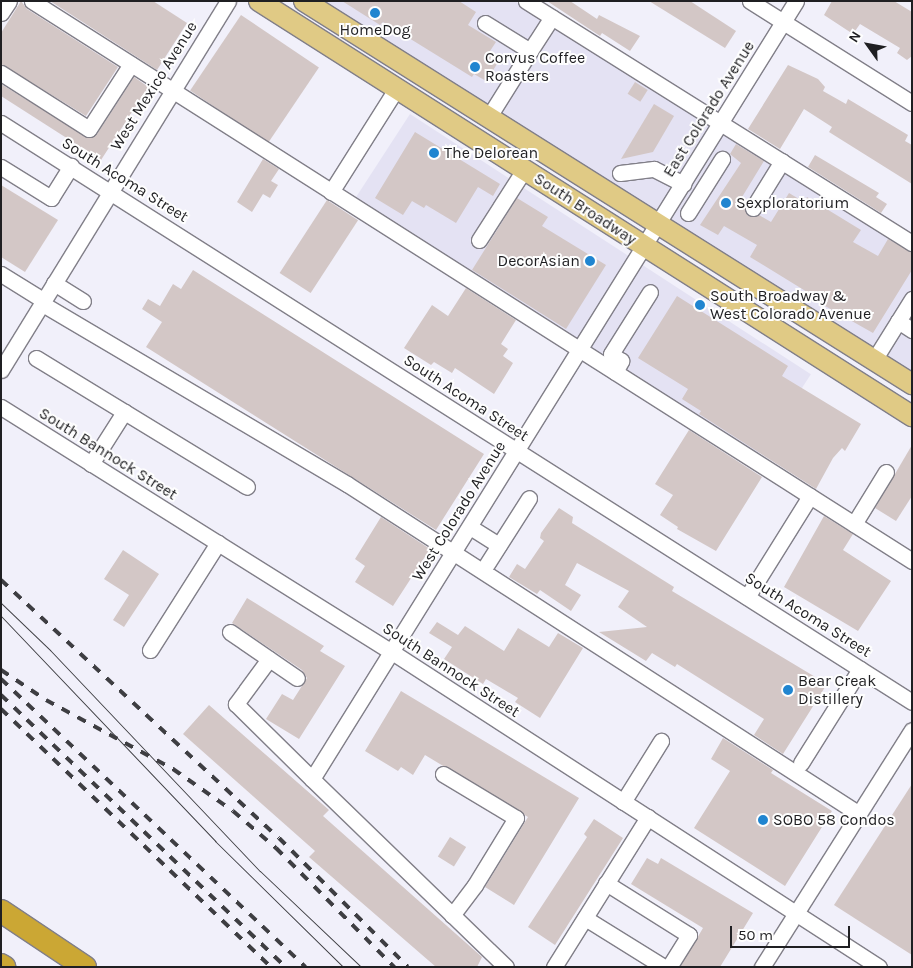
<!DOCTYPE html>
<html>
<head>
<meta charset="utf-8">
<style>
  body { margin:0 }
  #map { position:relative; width:913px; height:968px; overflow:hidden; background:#f1f0fa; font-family:Karla,sans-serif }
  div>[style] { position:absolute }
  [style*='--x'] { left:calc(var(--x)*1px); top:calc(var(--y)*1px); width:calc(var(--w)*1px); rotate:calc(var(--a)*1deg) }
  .built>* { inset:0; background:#e4e2f3; transform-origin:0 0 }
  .building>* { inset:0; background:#d3c7c6; transform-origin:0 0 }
  .roads { filter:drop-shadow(1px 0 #817f88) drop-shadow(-1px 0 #817f88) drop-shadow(0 1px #817f88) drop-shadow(0 -1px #817f88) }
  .minor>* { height:15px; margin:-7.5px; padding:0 7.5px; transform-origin:7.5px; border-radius:7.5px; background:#fff }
  .major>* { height:20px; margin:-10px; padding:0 10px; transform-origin:10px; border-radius:10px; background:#e0ca85 }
  .highway>* { height:22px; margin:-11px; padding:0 11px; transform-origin:11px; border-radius:11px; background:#cba734 }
  .tram>* { height:1px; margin:-0.5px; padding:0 0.5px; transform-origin:0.5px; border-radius:0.5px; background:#3e3e42 }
  .rail>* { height:4px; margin-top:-2px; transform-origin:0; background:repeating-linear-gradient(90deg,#3e3e42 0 9px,transparent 0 18px) }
  .dots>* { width:14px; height:14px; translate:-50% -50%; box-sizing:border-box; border:2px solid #fefefe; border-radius:50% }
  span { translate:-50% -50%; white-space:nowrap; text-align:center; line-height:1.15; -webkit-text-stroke:4px #fefefe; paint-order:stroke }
  .poi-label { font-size:16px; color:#1f1f22 }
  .left { translate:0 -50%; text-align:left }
  .right { translate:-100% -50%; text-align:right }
  .street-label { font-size:16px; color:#1f1f22 }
  .frame { position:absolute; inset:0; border:2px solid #1f1f22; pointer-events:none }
  .north { position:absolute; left:843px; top:20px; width:50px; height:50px; -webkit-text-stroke:4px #fefefe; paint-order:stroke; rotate:302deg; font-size:14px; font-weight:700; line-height:20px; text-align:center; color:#1f1f22 }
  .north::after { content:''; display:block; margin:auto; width:18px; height:22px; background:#1f1f22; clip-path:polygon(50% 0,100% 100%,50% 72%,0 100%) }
  .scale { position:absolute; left:730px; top:926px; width:120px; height:22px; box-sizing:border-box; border:2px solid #1f1f22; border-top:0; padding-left:6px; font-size:15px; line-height:18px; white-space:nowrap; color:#1f1f22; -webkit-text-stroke:4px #fefefe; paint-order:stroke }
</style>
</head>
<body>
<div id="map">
  <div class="built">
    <div style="clip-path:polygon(319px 1px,515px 1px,912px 251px,912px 376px)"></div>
    <div style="left:410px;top:114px;width:478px;height:104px;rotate:33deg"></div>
  </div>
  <div class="building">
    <div style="clip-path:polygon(21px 1px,27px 9px,118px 67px,86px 116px,1px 64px,1px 33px)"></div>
    <div style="clip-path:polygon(50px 1px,153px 1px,187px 23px,157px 70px)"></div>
    <div style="clip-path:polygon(342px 1px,459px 1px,476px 12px,468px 25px,496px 42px,488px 54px,499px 61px,486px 81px,474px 74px,472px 77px,383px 22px,380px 25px)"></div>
    <div style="clip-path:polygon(547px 1px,570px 1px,597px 19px,599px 15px,640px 36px,630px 51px,602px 33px,600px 36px)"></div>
    <div style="clip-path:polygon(649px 1px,690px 1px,736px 31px,725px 48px)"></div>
    <div style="clip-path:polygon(832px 1px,894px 1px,912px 12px,912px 56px,907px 60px,897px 53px,900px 48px,860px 24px,853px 34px,824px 15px)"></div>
    <div style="left:241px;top:15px;width:94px;height:91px;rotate:34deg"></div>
    <div style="clip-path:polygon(788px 65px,818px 79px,825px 87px,823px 91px,846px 104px,848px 99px,908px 135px,905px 141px,912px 145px,912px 184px,829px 132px,832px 127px,804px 109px,780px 149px,748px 129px)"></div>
    <div style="clip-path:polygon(134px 77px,147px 86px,147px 89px,101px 160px,1px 96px,1px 84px,89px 138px,97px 134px)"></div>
    <div style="left:635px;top:82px;width:15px;height:14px;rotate:32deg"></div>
    <div style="clip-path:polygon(654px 104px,674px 116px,653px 152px,621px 159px)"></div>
    <div style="clip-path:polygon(415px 132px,500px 184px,493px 196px,478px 187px,456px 223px,426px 205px,424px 208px,412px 201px,403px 215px,375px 198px)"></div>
    <div style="clip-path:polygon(736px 144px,764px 161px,739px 202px,744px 206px,748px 216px,759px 215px,771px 222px,789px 193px,804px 202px,807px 197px,861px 230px,853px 242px,878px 256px,888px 239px,912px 252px,912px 270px,873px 333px,811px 298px,812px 295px,750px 257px,757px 245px,724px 226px,718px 235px,700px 225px,741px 163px,730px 154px)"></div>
    <div style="clip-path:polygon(815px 155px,879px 193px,876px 197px,887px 204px,881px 213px,808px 167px)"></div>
    <div style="clip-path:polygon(263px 159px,279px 169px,271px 181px,278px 185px,270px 198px,263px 194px,252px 212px,237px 202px)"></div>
    <div style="clip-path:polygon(1px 185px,58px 220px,25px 272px,1px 257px)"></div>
    <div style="clip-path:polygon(517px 198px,548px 217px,542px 226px,606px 265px,566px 329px,472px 270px)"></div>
    <div style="left:327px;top:200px;width:37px;height:87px;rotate:33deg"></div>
    <div style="clip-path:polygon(193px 270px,484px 454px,436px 530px,146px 347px,162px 322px,142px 309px,148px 299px,160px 306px,173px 284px,181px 289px)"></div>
    <div style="clip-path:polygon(466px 288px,516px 320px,501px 344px,508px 349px,503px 356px,513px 363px,494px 394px,455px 368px,452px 373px,434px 362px,431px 365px,404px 348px,432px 305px,448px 316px)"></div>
    <div style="clip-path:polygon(677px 296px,788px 366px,782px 376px,861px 424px,845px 451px,842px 448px,833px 458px,816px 489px,699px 414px,701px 411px,682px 399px,688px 389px,638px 358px)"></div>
    <div style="clip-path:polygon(689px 430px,762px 477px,716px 551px,677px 529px,678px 527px,660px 515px,673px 495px,655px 484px)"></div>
    <div style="clip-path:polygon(912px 445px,912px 496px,896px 521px,875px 508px)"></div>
    <div style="clip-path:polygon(559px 508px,573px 517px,572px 523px,674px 587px,672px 591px,827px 684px,783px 754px,754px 735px,764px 719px,677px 664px,675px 667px,652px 653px,646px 661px,599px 632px,647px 627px,618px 607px,629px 591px,577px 563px,565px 585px,581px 595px,571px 611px,540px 590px,537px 594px,509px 577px,517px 564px,525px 569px,544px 541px,540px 538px,541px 533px)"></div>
    <div style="clip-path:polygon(824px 516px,853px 534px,843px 550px,891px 581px,858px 631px,784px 587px)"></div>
    <div style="clip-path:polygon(381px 517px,430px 549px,393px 606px,355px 582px,365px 566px,355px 559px)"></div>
    <div style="clip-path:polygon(123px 550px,159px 574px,124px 627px,113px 620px,129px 595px,104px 579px)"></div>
    <div style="clip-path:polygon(247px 598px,324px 646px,320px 651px,345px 666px,299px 739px,266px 719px,282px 694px,293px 700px,307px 678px,302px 670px,232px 623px)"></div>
    <div style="clip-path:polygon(437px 622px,458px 635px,465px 626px,504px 651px,518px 628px,549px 647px,558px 633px,583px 648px,540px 718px,515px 702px,518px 698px,486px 679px,483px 684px,444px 659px,452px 647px,429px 633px)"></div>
    <div style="clip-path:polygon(401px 691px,579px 798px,514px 905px,485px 887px,528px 817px,425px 755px,413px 775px,401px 767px,398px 771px,365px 751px)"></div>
    <div style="clip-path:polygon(209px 705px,329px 810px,323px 816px,482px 957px,477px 967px,436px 967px,309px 857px,315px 851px,183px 734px)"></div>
    <div style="clip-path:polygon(723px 738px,773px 770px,771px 773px,832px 811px,785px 886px,694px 828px,730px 771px,711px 759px)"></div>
    <div style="clip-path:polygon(912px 784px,912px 955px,834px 905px)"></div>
    <div style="clip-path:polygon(594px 819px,623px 838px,555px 945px,528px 927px,587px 837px,584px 834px)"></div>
    <div style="left:450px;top:837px;width:19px;height:23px;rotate:32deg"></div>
    <div style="clip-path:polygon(647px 858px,658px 864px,661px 858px,753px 913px,720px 967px,680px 967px,703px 928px,631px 884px)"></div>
  </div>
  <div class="roads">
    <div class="minor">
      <div style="--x:32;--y:1;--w:1043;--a:32.47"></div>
      <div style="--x:526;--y:1;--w:456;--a:32.1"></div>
      <div style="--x:750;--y:1;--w:191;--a:32.2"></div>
      <div style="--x:1;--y:13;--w:14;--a:-56"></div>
      <div style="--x:485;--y:23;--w:53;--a:31.9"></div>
      <div style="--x:530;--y:51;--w:79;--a:122.1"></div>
      <div style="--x:530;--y:51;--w:40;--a:-57.1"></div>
      <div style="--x:1;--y:73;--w:104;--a:32.5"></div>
      <div style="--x:89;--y:129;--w:77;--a:-57.1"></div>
      <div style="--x:1;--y:123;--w:1079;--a:32.44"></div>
      <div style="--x:1;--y:167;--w:59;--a:31.8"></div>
      <div style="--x:51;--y:198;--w:38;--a:-58"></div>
      <div style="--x:620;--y:173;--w:34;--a:-7"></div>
      <div style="--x:654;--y:169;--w:33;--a:27"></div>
      <div style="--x:331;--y:192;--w:122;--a:-57.7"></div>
      <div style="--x:753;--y:208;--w:55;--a:-58.3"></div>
      <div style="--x:688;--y:213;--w:64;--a:-57.8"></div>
      <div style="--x:479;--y:240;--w:83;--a:-57.3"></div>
      <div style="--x:1;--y:274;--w:49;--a:31.8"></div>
      <div style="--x:54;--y:283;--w:34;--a:32"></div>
      <div style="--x:41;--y:303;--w:356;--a:30.6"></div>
      <div style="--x:347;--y:484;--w:609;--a:32.8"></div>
      <div style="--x:898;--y:321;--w:17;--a:33"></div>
      <div style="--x:36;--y:358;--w:247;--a:31.4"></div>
      <div style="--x:874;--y:360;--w:72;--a:-58.1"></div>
      <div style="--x:1;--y:370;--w:433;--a:-58.4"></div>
      <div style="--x:615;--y:372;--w:13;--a:-61"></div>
      <div style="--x:621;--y:361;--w:12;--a:-145"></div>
      <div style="--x:611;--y:354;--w:73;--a:-57.8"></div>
      <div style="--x:1;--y:407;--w:461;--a:32.1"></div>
      <div style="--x:392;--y:652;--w:580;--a:32.9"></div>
      <div style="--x:91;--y:464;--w:62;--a:-57.6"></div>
      <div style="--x:854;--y:524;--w:61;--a:-58.4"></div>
      <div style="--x:470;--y:527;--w:34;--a:32"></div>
      <div style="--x:487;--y:564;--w:78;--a:-57.5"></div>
      <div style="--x:747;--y:597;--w:119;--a:-58"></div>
      <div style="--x:230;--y:632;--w:81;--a:34.5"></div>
      <div style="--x:150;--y:650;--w:127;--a:-57.6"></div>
      <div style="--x:269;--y:659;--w:56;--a:126.3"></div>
      <div style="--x:236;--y:704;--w:107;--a:44.6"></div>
      <div style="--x:801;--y:763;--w:111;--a:-57.9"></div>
      <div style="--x:443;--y:774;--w:85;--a:31.1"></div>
      <div style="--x:516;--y:818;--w:79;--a:121.5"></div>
      <div style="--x:475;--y:885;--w:38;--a:127"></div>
      <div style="--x:623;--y:802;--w:72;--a:-58.1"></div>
      <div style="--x:606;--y:883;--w:98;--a:32.1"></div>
      <div style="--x:689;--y:935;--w:38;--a:122"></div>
      <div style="--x:585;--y:918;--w:93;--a:31.8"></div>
      <div style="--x:506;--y:967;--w:270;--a:-135.9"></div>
      <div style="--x:312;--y:779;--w:916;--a:-58.11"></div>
      <div style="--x:554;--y:967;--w:177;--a:-57.9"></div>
      <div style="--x:762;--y:967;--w:280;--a:-57.7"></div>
    </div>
    <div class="major">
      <div style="--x:259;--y:1;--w:774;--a:32.44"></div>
      <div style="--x:304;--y:1;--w:719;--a:32.21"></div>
    </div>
    <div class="highway">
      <div style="--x:1;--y:911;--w:101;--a:33.7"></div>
      <div style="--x:1;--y:965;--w:4;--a:34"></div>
    </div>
  </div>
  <div class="tram">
    <div style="--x:1;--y:603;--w:68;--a:43.8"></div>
    <div style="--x:50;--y:650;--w:305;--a:46.5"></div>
    <div style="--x:260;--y:871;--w:139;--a:43.5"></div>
    <div style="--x:1;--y:616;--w:311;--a:46.4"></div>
    <div style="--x:215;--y:841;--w:180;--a:44.5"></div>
  </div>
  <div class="rail">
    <div style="--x:1;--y:580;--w:379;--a:42.9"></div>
    <div style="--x:279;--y:838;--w:182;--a:45"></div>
    <div style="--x:1;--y:670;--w:54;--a:33.7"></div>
    <div style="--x:46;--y:700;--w:145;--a:28.5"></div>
    <div style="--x:173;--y:769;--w:73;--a:35"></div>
    <div style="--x:233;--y:811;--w:57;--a:40.7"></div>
    <div style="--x:276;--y:848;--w:168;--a:45.2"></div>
    <div style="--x:1;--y:679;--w:419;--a:43.4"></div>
    <div style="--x:1;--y:695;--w:394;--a:43.7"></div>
    <div style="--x:1;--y:709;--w:373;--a:43.7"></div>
  </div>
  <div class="dots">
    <div style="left:375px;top:13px;background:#2085d0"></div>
    <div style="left:475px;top:67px;background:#2085d0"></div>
    <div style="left:434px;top:153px;background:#2085d0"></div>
    <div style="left:726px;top:203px;background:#2085d0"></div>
    <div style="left:590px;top:261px;background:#2085d0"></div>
    <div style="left:700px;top:305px;background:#2085d0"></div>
    <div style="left:788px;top:690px;background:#2085d0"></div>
    <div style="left:763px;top:820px;background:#2085d0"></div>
  </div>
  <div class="poi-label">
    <span style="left:375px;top:30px">HomeDog</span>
    <span class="left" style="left:485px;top:67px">Corvus Coffee<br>Roasters</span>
    <span class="left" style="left:444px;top:153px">The Delorean</span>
    <span class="left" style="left:736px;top:203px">Sexploratorium</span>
    <span class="right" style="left:580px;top:261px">DecorAsian</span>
    <span class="left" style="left:710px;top:305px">South Broadway &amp;<br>West Colorado Avenue</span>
    <span class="left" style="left:798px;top:690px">Bear Creak<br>Distillery</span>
    <span class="left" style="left:773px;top:820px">SOBO 58 Condos</span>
  </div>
  <div class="street-label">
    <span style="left:154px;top:86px;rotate:-58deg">West Mexico Avenue</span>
    <span style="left:709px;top:109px;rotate:-58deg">East Colorado Avenue</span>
    <span style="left:125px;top:180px;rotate:32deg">South Acoma Street</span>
    <span style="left:585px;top:209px;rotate:33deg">South Broadway</span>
    <span style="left:466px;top:398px;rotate:33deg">South Acoma Street</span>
    <span style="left:108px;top:454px;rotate:32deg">South Bannock Street</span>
    <span style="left:459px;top:511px;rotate:-58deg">West Colorado Avenue</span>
    <span style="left:808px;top:615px;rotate:32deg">South Acoma Street</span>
    <span style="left:451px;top:670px;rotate:33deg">South Bannock Street</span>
  </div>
  <div class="frame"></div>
  <div class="north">N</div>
  <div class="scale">50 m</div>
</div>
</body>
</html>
